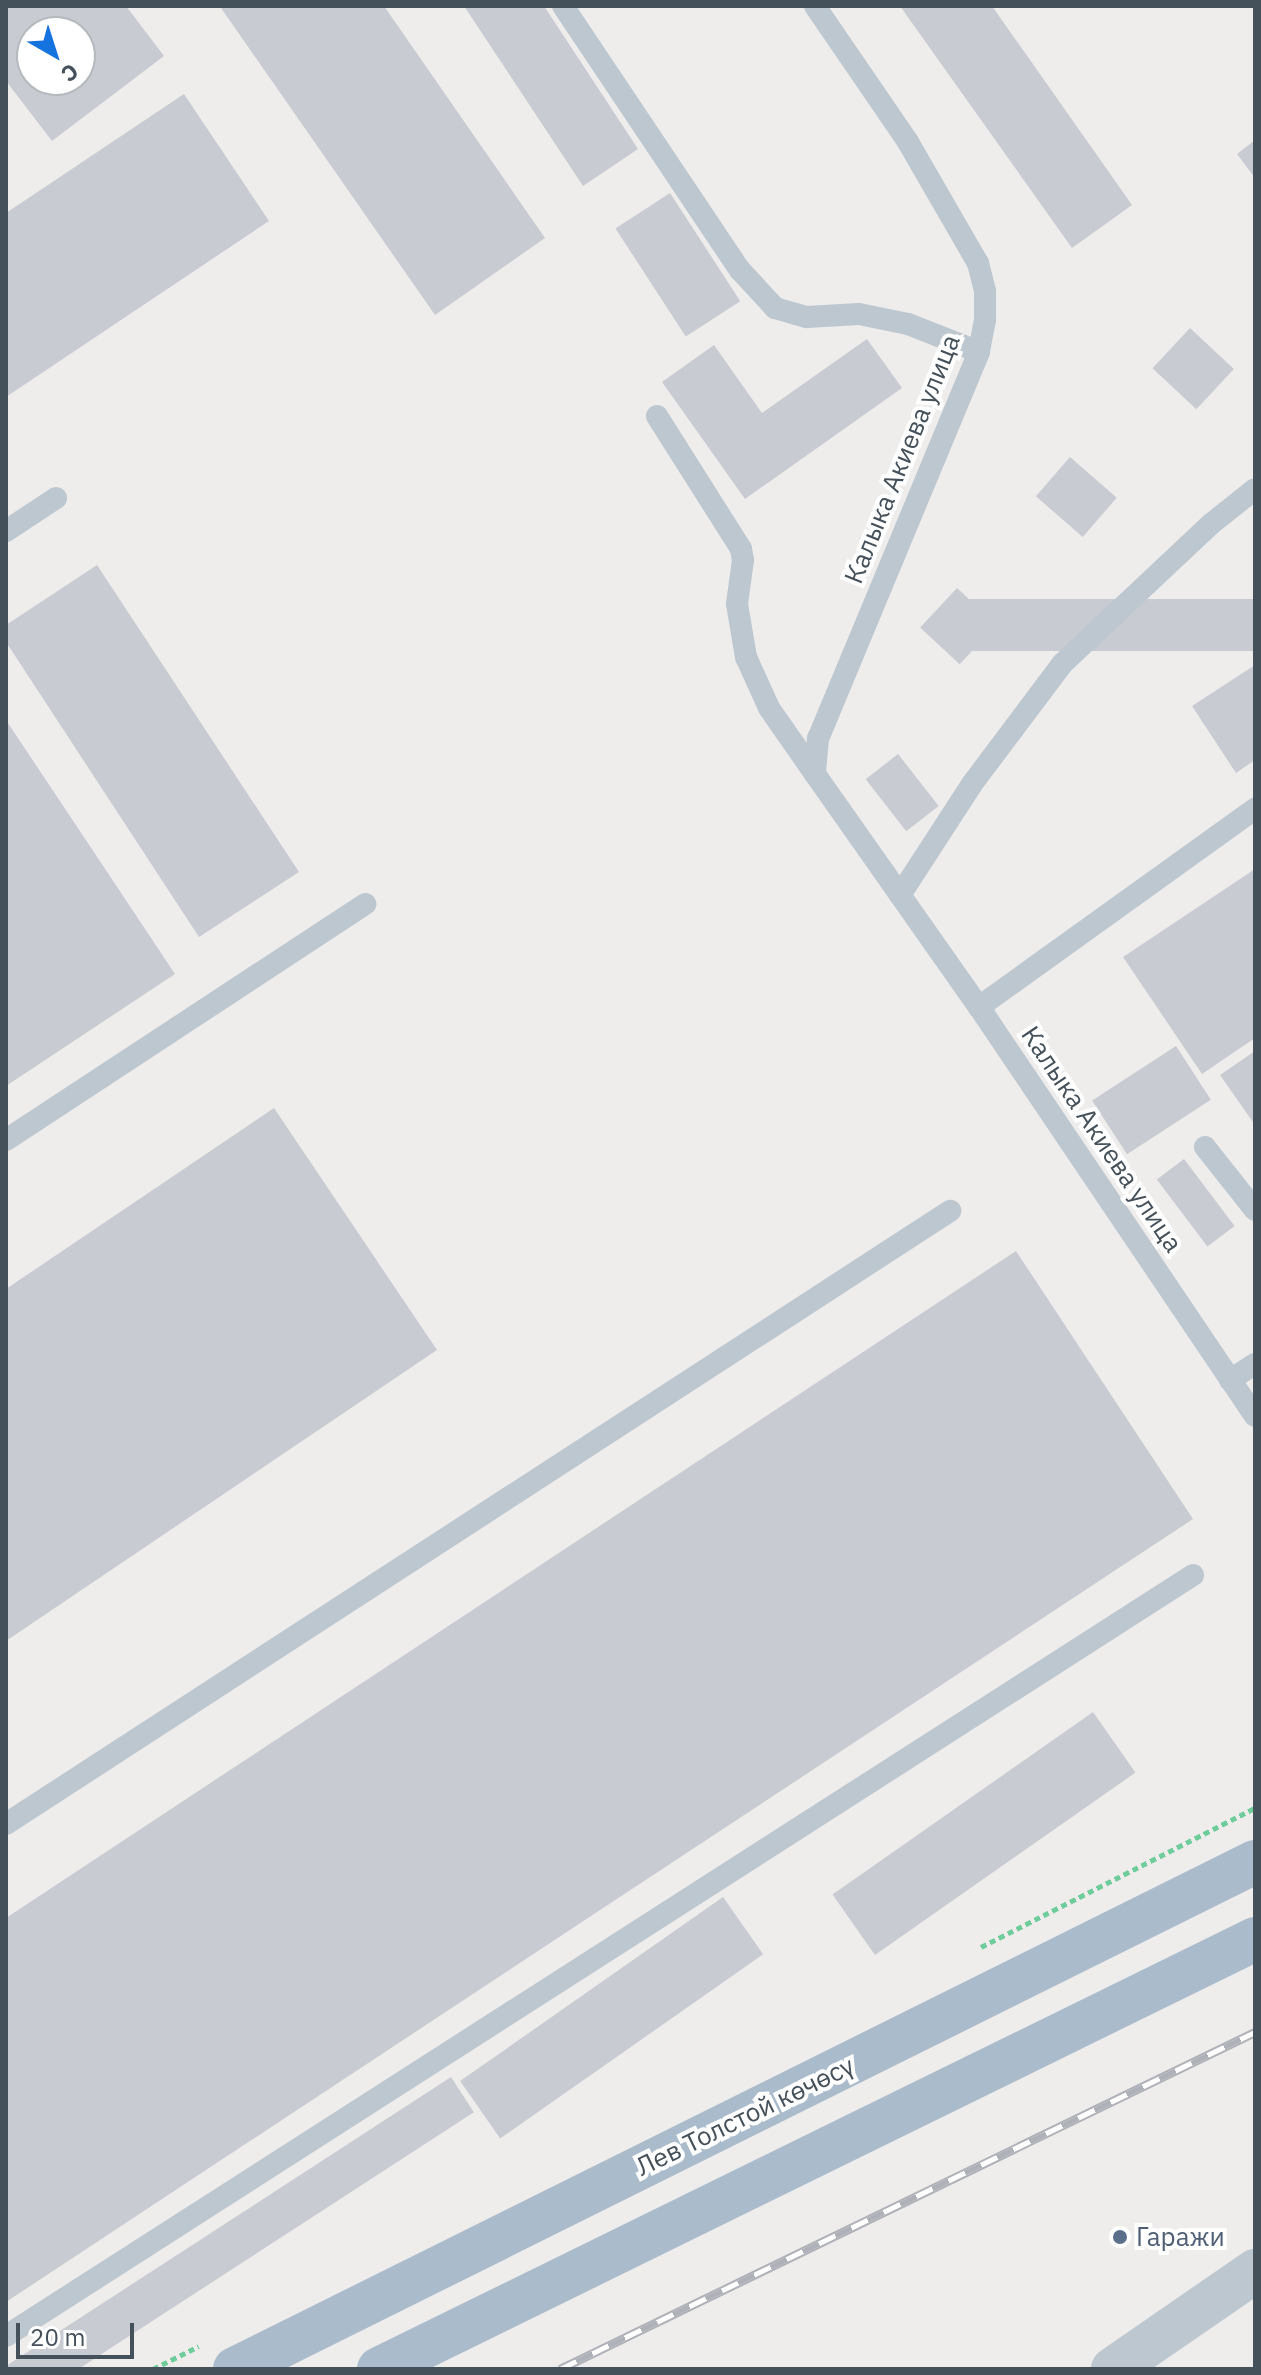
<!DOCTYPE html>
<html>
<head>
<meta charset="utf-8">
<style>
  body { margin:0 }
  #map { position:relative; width:1261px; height:2375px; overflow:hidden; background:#efecec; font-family:"IBM Plex Sans",sans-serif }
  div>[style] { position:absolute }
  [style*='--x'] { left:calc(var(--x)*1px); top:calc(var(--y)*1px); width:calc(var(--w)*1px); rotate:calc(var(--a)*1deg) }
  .building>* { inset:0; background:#c8cbd1; transform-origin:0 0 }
  .path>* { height:5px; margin-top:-2.5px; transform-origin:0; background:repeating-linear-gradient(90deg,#6fcd9c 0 6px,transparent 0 10px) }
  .service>* { height:22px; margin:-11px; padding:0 11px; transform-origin:11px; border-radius:11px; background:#bcc7cf }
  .minor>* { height:44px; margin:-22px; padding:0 22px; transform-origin:22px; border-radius:22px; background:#bcc7cf }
  .primary>* { height:44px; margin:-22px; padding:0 22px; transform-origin:22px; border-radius:22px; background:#aabccc }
  .rail>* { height:9px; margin-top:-4.5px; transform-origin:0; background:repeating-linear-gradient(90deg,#fff 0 18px,#aeb1b7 0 36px); box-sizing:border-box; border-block:2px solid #aeb1b7 }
  .dots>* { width:22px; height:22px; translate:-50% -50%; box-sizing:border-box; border:4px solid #fff; border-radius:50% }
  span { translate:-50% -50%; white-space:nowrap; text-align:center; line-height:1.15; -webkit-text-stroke:8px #fff; paint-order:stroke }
  .street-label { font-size:26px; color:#44505a }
  .service-label { font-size:26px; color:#4e5e75 }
  .left { translate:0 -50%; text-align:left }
  .frame { position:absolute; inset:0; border:8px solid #44505a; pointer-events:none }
  .north { position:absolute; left:16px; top:16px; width:80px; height:80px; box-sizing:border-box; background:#fff; border:2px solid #b4b9bd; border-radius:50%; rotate:141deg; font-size:22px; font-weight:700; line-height:32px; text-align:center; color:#44505a }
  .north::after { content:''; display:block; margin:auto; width:28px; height:36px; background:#1573e0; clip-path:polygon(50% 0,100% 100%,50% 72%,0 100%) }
  .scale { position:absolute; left:16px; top:2323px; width:118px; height:36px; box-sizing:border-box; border:4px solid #44505a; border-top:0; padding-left:10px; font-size:24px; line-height:28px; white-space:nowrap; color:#44505a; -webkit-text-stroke:6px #fff; paint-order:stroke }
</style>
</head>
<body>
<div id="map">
  <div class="building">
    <div style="clip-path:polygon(evenodd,6px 6px,126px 6px,164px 56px,52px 141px,6px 81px,6px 6px,32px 32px,80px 32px,80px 80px,32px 80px,32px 32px)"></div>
    <div style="clip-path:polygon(224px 6px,384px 6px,545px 238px,435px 315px,221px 8px)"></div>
    <div style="clip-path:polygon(464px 6px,544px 6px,638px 149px,583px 186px)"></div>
    <div style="clip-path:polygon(900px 6px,992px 6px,1132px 205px,1072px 248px)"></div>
    <div style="clip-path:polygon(184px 94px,269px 221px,6px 397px,6px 213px)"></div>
    <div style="clip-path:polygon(1255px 140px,1255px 178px,1237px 154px)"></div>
    <div style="left:670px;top:193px;width:129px;height:65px;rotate:57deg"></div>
    <div style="left:1190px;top:328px;width:60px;height:55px;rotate:43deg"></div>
    <div style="clip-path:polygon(867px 339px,902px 388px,745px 499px,662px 382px,714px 345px,762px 413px)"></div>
    <div style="left:1070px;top:457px;width:62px;height:52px;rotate:41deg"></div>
    <div style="clip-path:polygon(97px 565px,299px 872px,199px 937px,6px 642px,6px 625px)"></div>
    <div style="left:957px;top:588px;width:54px;height:54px;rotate:43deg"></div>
    <div style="left:1255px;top:599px;width:52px;height:290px;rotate:90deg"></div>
    <div style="clip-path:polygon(1255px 665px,1255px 760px,1236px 773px,1192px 706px)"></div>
    <div style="clip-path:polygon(6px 720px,175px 974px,6px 1086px)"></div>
    <div style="left:898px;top:754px;width:66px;height:41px;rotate:52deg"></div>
    <div style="clip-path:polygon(1255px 869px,1255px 1038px,1202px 1074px,1123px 957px)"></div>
    <div style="left:1176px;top:1046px;width:64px;height:100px;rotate:57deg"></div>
    <div style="clip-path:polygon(1255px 1051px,1255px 1125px,1220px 1075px)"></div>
    <div style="clip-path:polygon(274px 1108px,437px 1350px,6px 1641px,6px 1289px)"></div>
    <div style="left:1184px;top:1159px;width:84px;height:34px;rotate:53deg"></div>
    <div style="clip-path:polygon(1016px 1251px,1193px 1519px,6px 2302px,6px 1918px)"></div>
    <div style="left:1093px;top:1712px;width:74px;height:318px;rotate:55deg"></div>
    <div style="left:723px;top:1897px;width:70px;height:321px;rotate:55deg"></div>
    <div style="left:451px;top:2077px;width:42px;height:532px;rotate:57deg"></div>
  </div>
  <div class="path">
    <div style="--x:981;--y:1947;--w:307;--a:-26.9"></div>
    <div style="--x:153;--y:2369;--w:51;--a:-26.6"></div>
  </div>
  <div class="service">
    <div style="--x:563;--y:6;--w:318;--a:56.2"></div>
    <div style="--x:740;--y:270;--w:52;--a:47.4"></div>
    <div style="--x:775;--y:308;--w:33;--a:16"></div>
    <div style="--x:807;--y:317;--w:52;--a:-3.3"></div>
    <div style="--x:859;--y:314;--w:50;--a:11.5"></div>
    <div style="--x:908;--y:324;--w:76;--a:21.5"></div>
    <div style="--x:815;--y:6;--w:165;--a:55.6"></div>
    <div style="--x:908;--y:142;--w:140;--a:60"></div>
    <div style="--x:978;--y:263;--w:29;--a:76"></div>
    <div style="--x:985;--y:291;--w:29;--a:90"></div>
    <div style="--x:985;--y:320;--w:33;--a:101"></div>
    <div style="--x:979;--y:352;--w:418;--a:112.6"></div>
    <div style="--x:818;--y:738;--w:36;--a:95"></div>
    <div style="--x:815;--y:774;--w:285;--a:54.9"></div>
    <div style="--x:979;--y:1007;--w:493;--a:56"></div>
    <div style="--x:657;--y:416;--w:157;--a:57.7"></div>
    <div style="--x:741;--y:549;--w:11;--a:80"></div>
    <div style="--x:743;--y:560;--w:44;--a:97.8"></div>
    <div style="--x:737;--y:604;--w:54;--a:80.4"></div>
    <div style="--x:746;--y:657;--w:56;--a:65.7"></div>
    <div style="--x:769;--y:708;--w:80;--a:55.1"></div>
    <div style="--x:6;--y:531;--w:60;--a:-33.4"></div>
    <div style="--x:900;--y:895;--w:132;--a:-57"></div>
    <div style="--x:972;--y:784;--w:150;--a:-53.1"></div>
    <div style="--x:1062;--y:664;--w:204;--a:-43.2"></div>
    <div style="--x:1211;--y:524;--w:56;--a:-38.5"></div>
    <div style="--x:979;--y:1007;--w:340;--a:-35.7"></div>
    <div style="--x:6;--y:1140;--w:430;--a:-33.3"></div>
    <div style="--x:1205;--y:1147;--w:80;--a:51.6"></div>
    <div style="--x:1230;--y:1380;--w:30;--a:-33"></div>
    <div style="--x:6;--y:1824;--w:1126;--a:-33"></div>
    <div style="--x:6;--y:2336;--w:1410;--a:-32.66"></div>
  </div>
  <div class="minor">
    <div style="--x:1113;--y:2369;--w:173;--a:-34.6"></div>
  </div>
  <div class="primary">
    <div style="--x:235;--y:2369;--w:1139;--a:-26.43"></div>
    <div style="--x:379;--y:2369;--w:976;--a:-26.14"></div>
  </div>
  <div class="rail">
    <div style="--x:560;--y:2369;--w:772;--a:-25.87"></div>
  </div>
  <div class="dots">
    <div style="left:1120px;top:2237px;background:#5c6f8a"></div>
  </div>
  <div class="street-label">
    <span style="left:902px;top:459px;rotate:-68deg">Калыка Акиева улица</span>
    <span style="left:1102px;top:1139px;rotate:56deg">Калыка Акиева улица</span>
    <span style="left:745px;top:2116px;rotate:-26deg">Лев Толстой көчөсү</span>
  </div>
  <div class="service-label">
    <span class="left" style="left:1136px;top:2237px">Гаражи</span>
  </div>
  <div class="frame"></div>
  <div class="north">С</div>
  <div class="scale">20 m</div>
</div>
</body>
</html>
